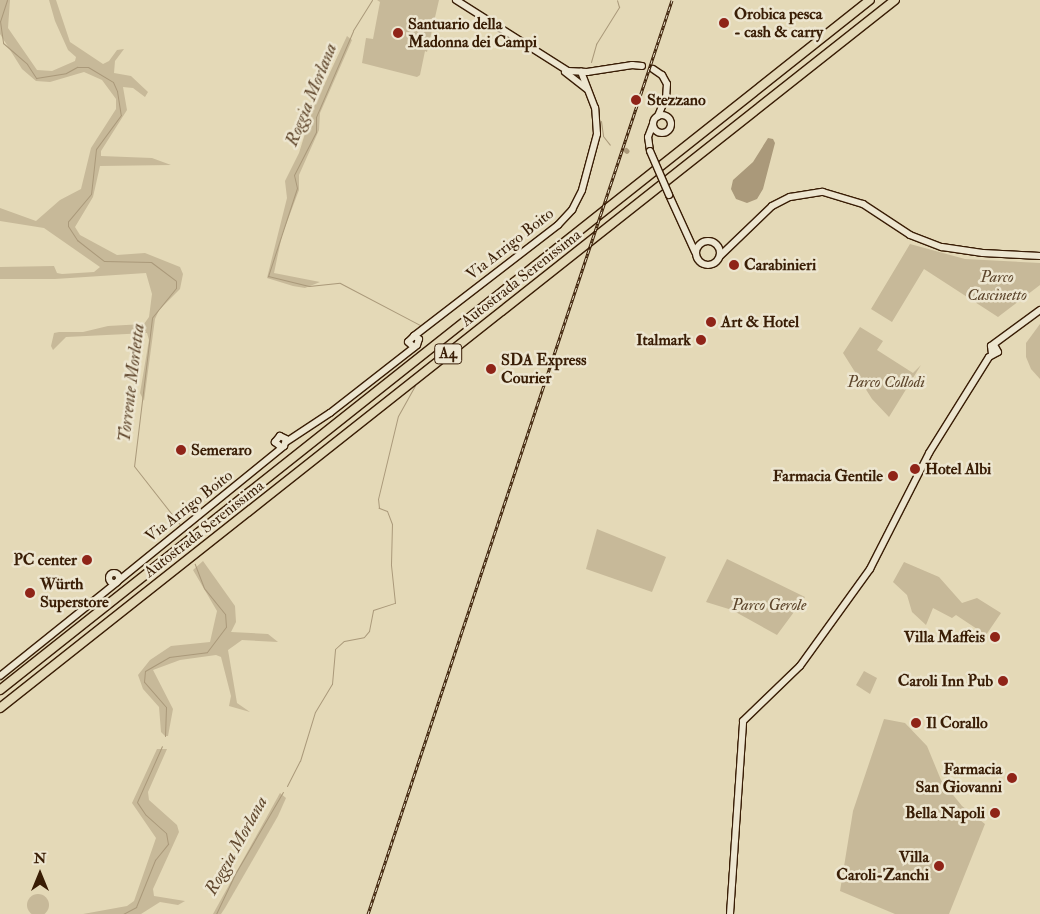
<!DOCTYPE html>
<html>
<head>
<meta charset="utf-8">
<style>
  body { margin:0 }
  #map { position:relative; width:1040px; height:914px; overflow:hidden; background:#e4d9b7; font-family:"IM FELL Double Pica",serif }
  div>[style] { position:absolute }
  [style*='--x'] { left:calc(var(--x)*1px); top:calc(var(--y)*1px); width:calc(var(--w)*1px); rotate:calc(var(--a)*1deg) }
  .green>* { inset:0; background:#c7b999 }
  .round { border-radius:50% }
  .water>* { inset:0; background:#aa997a }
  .stream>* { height:1px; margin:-0.5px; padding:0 0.5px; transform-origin:0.5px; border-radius:0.5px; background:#aa997a }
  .canal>* { height:4.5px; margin:-2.25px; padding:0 2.25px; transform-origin:2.25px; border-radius:2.25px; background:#aa997a }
  .roads { filter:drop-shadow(1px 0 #391d05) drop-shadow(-1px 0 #391d05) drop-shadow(0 1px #391d05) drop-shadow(0 -1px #391d05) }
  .secondary>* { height:6px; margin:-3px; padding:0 3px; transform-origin:3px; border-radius:3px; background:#ede6d0 }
  .secondary>.ring { margin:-3px; padding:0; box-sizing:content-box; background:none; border:6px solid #ede6d0; border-radius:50% }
  .highway>* { height:8px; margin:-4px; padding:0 4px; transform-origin:4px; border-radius:4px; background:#e4d9b7 }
  .rail>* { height:3px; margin-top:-1.5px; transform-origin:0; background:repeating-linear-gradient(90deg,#ede6d0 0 4px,#391d05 0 8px); box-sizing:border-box; border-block:1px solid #391d05 }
  .bridges { filter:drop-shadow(1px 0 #391d05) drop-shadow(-1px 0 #391d05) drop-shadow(0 1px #391d05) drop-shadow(0 -1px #391d05) }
  .secondary-bridge>* { height:6px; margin:-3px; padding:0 3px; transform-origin:3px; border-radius:3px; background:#ede6d0 }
  .dots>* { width:14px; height:14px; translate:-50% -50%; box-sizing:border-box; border:2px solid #ede6d0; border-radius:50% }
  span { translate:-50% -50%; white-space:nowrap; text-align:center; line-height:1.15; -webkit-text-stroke:5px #ede6d0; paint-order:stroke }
  .shield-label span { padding:1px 4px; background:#ede6d0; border:1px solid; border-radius:4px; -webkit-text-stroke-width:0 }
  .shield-label { font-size:15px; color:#391d05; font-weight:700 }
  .poi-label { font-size:16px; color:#391d05; font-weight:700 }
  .left { translate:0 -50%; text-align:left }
  .right { translate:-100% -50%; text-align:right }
  .street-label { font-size:16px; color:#391d05 }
  .park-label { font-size:16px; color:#5c442a; font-style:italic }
  .water-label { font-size:18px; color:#61482e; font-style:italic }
  .north { position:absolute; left:15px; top:849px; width:50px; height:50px; -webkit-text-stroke:4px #ede6d0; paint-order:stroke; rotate:0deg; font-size:14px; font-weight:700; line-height:20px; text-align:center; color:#391d05 }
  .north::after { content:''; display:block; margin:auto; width:18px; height:22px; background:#391d05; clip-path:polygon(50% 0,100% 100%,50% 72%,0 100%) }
</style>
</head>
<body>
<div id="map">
  <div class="green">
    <div style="clip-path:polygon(0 0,10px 0,8px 28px,37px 70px,52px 71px,75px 61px,76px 57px,68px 50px,55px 21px,49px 0,56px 0,70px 42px,103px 64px,109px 61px,117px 50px,124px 49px,115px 61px,114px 73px,131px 76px,148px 92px,145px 97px,133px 88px,123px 87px,127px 110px,101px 151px,101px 156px,152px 158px,171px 165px,100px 166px,93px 197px,75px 227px,80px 235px,117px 255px,145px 253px,180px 267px,183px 274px,180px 289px,159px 310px,155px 319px,144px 401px,140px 393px,149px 340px,147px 333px,66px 337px,53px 350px,51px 346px,54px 333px,59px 332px,83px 332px,108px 326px,144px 324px,149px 317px,152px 294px,146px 273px,55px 279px,0 279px,0 267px,54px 266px,57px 273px,62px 274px,94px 272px,100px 267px,44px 228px,0 221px,0 208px,36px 221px,60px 200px,81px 189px,91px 148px,116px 109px,116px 99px,102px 80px,84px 72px,50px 82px,36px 81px,22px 69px,0 34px)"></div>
    <div style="clip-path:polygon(377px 0,439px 0,427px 52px,425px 51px,420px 75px,417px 77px,362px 63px,366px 38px,373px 39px,380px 2px)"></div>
    <div style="clip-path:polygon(347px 36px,352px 40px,320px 113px,319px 130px,299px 175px,299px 190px,282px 235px,274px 273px,320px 282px,305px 288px,293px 286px,267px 278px,287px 198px,285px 181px,299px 153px,312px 111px)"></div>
    <div style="clip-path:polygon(910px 244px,965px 259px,1040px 263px,1040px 285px,998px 317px,924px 269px,892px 322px,871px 309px)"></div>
    <div style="clip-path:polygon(1040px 324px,1040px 379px,1031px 369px,1026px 357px,1026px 343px)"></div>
    <div style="clip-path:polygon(860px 327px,883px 341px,877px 350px,913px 373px,921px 365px,889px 417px,872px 399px,843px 353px)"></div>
    <div style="clip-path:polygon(597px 529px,666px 557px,652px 592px,586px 569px)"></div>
    <div style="clip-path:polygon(727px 559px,805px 597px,777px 635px,732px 610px,706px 602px)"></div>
    <div style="clip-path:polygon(203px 561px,235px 606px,236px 622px,231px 632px,268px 634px,278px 642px,242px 640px,228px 650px,237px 703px,250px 712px,229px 706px,231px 696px,221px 657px,216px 655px,180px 660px,153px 670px,173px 709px,168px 736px,165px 736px,161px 732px,159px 707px,143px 689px,138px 675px,150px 660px,171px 646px,210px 642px,217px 611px,193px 570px)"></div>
    <div style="clip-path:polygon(904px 562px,939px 577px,962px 603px,977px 598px,1001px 613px,986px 635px,956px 615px,952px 618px,933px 608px,926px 625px,912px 612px,907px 595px,893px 582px)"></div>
    <div style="clip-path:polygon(864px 671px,877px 678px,870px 694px,856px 685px)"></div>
    <div style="clip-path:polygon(884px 719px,905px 723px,927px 746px,941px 780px,962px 806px,985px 824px,949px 914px,895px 914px,840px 891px,853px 811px)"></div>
    <div style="clip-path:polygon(157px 749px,167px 749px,148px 792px,149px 800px,177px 825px,179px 832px,153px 889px,154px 896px,185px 901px,178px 905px,160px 902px,141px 914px,83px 914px,127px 906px,134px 901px,156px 838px,132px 803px)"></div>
    <div style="clip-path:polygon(280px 793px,286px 798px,278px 816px,225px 908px,221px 914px,213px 914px)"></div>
    <div class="round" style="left:27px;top:894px;width:22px;height:22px"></div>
  </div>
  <div class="water">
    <div style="clip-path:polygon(768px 138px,773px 139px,775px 143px,763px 189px,757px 199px,747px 203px,736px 199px,731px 189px,733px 180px,753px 162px)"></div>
  </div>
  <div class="stream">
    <div style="--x:7;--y:0;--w:22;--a:108"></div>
    <div style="--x:0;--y:21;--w:22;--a:82"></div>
    <div style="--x:3;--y:43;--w:32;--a:41"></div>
    <div style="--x:27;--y:64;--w:17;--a:57"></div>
    <div style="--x:36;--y:78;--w:30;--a:-9"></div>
    <div style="--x:66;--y:73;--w:13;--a:-29"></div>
    <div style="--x:77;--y:67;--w:11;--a:0"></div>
    <div style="--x:88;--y:67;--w:29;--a:31"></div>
    <div style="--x:113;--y:82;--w:10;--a:66"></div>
    <div style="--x:117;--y:91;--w:24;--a:81"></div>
    <div style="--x:121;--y:115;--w:42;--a:126.3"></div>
    <div style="--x:96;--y:149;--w:45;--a:96.3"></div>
    <div style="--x:91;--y:194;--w:35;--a:130"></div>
    <div style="--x:68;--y:221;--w:5;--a:90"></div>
    <div style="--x:68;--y:226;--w:17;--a:57"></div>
    <div style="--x:77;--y:240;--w:34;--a:38"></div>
    <div style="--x:104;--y:261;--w:47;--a:1.2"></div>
    <div style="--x:151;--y:262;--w:31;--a:37"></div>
    <div style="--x:176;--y:281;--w:7;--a:90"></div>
    <div style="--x:176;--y:288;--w:38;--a:129"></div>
    <div style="--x:152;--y:318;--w:149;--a:96.9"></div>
    <div style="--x:134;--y:466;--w:76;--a:51.9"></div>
    <div style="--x:372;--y:0;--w:36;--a:122"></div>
    <div style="--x:353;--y:31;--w:94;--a:113.3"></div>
    <div style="--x:316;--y:117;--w:15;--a:90"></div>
    <div style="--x:316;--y:132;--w:48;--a:117.1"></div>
    <div style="--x:294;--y:175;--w:13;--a:77"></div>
    <div style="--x:297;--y:188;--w:93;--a:108.2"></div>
    <div style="--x:268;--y:276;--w:42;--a:13.7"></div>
    <div style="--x:309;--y:286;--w:31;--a:-6"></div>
    <div style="--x:340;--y:283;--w:90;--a:27.7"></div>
    <div style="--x:591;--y:62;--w:19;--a:-74"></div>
    <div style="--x:596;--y:44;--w:44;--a:-58.1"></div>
    <div style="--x:619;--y:7;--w:7;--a:-106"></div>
    <div style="--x:601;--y:121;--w:15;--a:82"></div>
    <div style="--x:603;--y:136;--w:11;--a:52"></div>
    <div style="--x:165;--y:736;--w:29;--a:-88"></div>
    <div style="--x:166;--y:707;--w:33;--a:-131"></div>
    <div style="--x:144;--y:682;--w:11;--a:-85"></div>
    <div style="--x:145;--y:671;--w:28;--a:-30"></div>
    <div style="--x:169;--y:657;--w:38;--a:-7"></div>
    <div style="--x:207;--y:652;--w:31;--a:-53"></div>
    <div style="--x:226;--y:627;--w:13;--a:-94"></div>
    <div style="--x:225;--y:614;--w:33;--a:-129"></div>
    <div style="--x:204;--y:588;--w:26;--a:-111"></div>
    <div style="--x:287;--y:786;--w:28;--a:-63"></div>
    <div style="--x:300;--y:761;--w:51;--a:-73"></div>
    <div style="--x:315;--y:712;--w:33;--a:-59"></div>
    <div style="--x:332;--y:684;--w:35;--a:-85"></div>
    <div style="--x:335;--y:649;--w:12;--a:-42"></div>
    <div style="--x:344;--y:641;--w:20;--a:-11"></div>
    <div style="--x:364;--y:637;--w:8;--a:-50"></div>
    <div style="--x:369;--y:631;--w:21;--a:-79"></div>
    <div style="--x:373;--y:610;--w:23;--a:-18"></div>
    <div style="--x:395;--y:603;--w:39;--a:-96"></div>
    <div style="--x:391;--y:564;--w:40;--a:-88.6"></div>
    <div style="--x:392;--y:524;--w:14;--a:-111"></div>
    <div style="--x:387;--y:511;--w:9;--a:-159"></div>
    <div style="--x:379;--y:508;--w:9;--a:-96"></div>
    <div style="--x:378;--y:499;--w:85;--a:-76.5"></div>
    <div style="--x:398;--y:416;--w:35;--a:-61"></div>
    <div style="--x:123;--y:914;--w:15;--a:-28"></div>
    <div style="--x:136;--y:907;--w:51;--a:-68"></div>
    <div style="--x:155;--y:860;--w:21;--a:-51"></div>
    <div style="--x:168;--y:844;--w:11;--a:-100"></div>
    <div style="--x:166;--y:833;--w:28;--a:-138"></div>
    <div style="--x:145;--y:814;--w:14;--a:-124"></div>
    <div style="--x:137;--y:802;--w:61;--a:-65.9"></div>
    <div style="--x:216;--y:914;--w:44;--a:-64.6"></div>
    <div style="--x:235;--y:874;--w:95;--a:-59.7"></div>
  </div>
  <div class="canal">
    <div style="--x:626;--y:150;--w:1;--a:45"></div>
  </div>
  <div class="roads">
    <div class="secondary">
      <div style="--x:456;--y:0;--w:133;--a:32.4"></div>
      <div style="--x:568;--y:71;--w:19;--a:3"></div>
      <div style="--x:587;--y:72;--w:46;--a:-8.8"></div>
      <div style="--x:632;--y:65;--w:10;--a:6"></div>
      <div style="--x:653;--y:69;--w:11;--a:34"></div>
      <div style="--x:662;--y:75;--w:10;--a:61"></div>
      <div style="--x:667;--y:84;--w:13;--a:94"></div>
      <div style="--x:666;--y:97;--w:21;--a:113"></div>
      <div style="--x:565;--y:72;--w:28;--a:38"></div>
      <div class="ring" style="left:653px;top:115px;width:12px;height:12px"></div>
      <div style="--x:650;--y:151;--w:14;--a:-98"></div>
      <div style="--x:648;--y:137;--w:14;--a:-69"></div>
      <div style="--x:669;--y:195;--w:63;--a:65.5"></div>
      <div class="ring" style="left:696px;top:241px;width:18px;height:18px"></div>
      <div style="--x:720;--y:256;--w:72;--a:-43.9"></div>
      <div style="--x:772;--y:206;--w:20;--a:-27"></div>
      <div style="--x:790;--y:197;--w:33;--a:-9"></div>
      <div style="--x:823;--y:192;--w:42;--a:16.7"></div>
      <div style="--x:863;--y:204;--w:56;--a:33.4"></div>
      <div style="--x:910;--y:235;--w:34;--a:21"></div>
      <div style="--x:942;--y:247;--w:41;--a:8.3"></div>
      <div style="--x:983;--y:253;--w:57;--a:3"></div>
      <div style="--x:414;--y:336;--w:182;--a:-37.6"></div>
      <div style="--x:558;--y:225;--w:21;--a:-47"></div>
      <div style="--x:572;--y:210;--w:22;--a:-63"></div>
      <div style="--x:582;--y:190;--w:58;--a:-75"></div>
      <div style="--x:597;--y:134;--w:26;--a:-94"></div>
      <div style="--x:595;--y:108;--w:39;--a:-111"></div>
      <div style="--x:992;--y:354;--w:8;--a:-97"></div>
      <div style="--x:991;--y:346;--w:61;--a:-36.3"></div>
      <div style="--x:286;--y:442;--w:53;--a:-33.4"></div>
      <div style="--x:330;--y:413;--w:110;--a:-38"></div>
      <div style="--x:417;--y:345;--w:6;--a:-72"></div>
      <div style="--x:419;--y:339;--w:6;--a:-149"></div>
      <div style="--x:414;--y:336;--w:8;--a:135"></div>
      <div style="--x:408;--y:342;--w:8;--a:40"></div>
      <div class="ring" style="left:109px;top:573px;width:4px;height:4px"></div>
      <div style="--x:118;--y:581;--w:214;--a:-39.1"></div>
      <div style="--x:284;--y:446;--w:7;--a:-74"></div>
      <div style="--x:286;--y:439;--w:7;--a:-153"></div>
      <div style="--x:280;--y:436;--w:8;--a:130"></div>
      <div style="--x:275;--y:442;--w:8;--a:40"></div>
      <div style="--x:0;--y:676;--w:149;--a:-38.7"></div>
      <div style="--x:730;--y:914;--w:193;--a:-86.1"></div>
      <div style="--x:743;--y:721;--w:79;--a:-44"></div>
      <div style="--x:800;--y:666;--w:120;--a:-54.2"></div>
      <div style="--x:870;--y:569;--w:130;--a:-63"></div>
      <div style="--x:929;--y:453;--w:113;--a:-58"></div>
      <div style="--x:989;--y:357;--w:10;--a:-29"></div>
      <div style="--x:998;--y:352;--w:8;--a:-120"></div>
    </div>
    <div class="highway">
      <div style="--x:0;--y:690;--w:1110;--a:-38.42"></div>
      <div style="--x:0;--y:708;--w:1141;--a:-38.35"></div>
    </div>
  </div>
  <div class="rail">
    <div style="--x:368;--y:914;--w:963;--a:-71.6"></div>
  </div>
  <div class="bridges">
    <div class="secondary-bridge">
      <div style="--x:650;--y:151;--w:48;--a:66.6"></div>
    </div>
  </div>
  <div class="dots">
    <div style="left:724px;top:23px;background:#8f2418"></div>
    <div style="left:398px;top:33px;background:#8f2418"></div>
    <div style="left:636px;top:100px;background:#8f2418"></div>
    <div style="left:734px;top:265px;background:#8f2418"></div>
    <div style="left:711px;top:322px;background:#8f2418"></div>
    <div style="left:701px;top:340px;background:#8f2418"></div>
    <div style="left:491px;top:369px;background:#8f2418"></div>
    <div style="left:181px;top:450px;background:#8f2418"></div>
    <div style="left:915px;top:469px;background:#8f2418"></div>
    <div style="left:893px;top:476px;background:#8f2418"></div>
    <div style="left:87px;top:560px;background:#8f2418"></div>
    <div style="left:30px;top:593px;background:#8f2418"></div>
    <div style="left:995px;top:637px;background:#8f2418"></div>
    <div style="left:1003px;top:681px;background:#8f2418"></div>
    <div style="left:916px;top:723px;background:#8f2418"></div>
    <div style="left:1012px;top:778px;background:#8f2418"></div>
    <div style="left:995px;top:813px;background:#8f2418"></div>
    <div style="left:939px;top:866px;background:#8f2418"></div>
  </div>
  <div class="shield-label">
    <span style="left:448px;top:354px">A4</span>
  </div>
  <div class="poi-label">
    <span class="left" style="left:734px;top:23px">Orobica pesca<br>- cash &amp; carry</span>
    <span class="left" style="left:408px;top:33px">Santuario della<br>Madonna dei Campi</span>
    <span class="left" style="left:647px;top:100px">Stezzano</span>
    <span class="left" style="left:744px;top:265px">Carabinieri</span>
    <span class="left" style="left:721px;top:322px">Art &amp; Hotel</span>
    <span class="right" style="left:691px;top:340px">Italmark</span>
    <span class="left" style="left:501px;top:369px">SDA Express<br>Courier</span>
    <span class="left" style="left:191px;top:450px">Semeraro</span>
    <span class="left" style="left:925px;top:469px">Hotel Albi</span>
    <span class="right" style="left:883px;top:476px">Farmacia Gentile</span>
    <span class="right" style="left:77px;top:560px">PC center</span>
    <span class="left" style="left:40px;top:593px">Würth<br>Superstore</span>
    <span class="right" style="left:985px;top:637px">Villa Maffeis</span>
    <span class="right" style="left:993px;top:681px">Caroli Inn Pub</span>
    <span class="left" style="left:926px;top:723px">Il Corallo</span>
    <span class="right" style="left:1002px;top:778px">Farmacia<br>San Giovanni</span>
    <span class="right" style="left:985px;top:813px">Bella Napoli</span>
    <span class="right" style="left:929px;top:866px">Villa<br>Caroli-Zanchi</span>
  </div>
  <div class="street-label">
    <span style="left:510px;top:244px;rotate:-38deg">Via Arrigo Boito</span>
    <span style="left:521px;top:278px;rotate:-38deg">Autostrada Serenissima</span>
    <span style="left:189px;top:506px;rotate:-38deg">Via Arrigo Boito</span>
    <span style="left:204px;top:529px;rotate:-38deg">Autostrada Serenissima</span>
  </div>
  <div class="park-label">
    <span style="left:997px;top:286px">Parco<br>Cascinetto</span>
    <span style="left:886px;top:382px">Parco Collodi</span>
    <span style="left:769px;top:605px">Parco Gerole</span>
  </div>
  <div class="water-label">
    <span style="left:312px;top:95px;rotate:-68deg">Roggia Morlana</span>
    <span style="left:132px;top:383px;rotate:-83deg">Torrente Morletta</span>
    <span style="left:237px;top:846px;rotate:-61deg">Roggia Morlana</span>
  </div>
  <div class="north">N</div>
</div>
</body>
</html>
